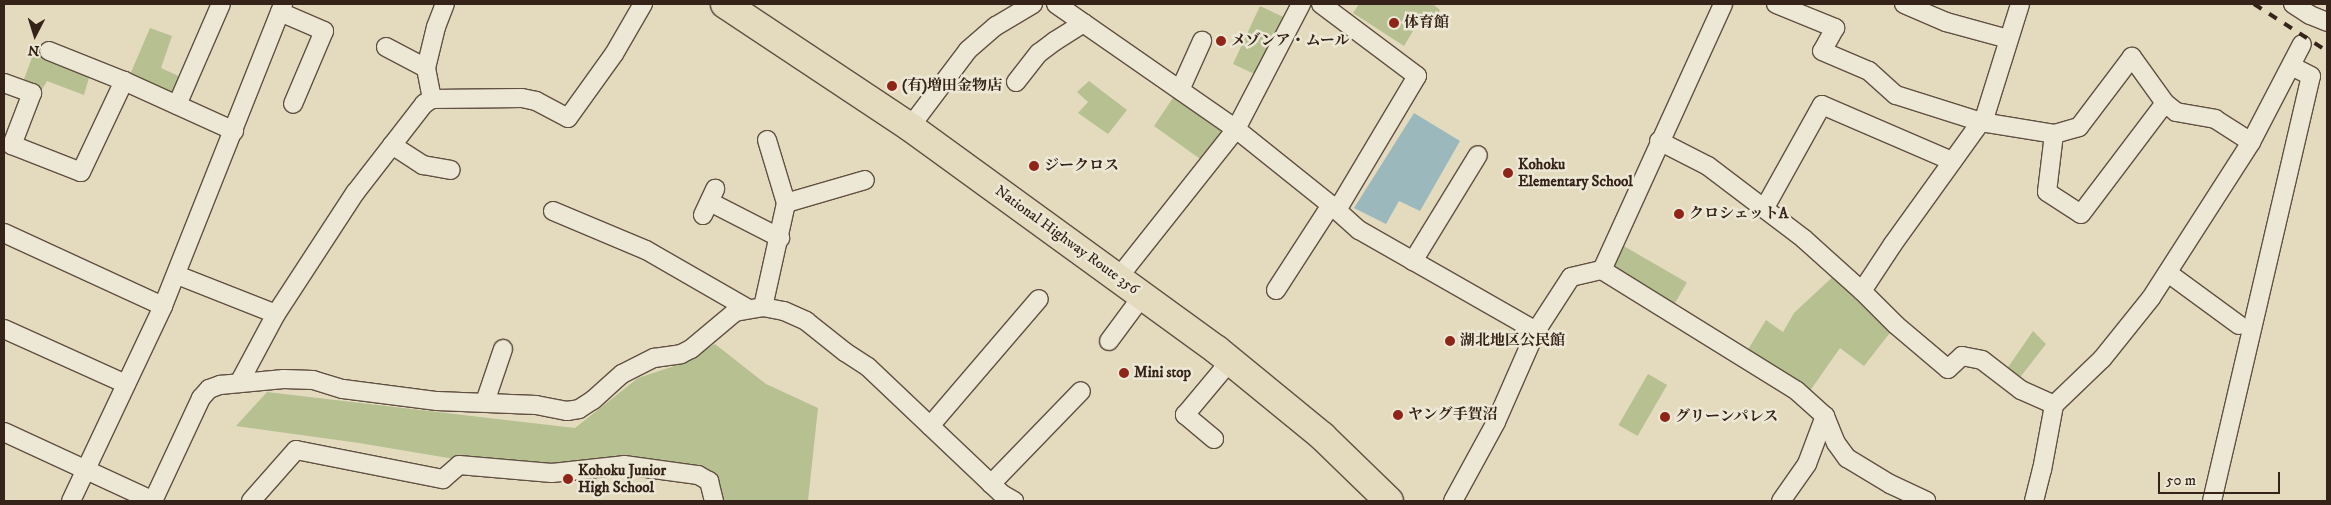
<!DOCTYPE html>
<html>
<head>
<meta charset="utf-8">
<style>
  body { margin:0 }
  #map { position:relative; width:2331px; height:505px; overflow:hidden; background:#e4dbbf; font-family:"IM FELL DW Pica","Noto Serif JP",serif }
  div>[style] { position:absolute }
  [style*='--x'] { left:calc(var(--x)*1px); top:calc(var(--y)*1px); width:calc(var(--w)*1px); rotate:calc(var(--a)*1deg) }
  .green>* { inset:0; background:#b6c091; transform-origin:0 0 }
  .water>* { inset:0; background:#9bb8bd }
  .roads { filter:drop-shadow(1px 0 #615042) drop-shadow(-1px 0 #615042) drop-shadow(0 1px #615042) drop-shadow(0 -1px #615042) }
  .minor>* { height:18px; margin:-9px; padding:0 9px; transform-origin:9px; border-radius:9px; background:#ede8d5 }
  .trunk>* { height:28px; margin:-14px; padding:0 14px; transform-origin:14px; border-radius:14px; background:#e4dbbf }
  .rail>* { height:4px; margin-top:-2px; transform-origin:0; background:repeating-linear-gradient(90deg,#352218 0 9px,transparent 0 18px) }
  .dots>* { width:14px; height:14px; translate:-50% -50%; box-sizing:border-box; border:2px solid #ede8d5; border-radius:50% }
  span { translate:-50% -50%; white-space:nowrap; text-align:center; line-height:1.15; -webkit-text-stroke:5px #ede8d5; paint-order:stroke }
  .poi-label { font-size:15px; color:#352218; font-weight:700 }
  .left { translate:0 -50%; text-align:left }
  .street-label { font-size:15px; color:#352218 }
  .frame { position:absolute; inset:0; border:5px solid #352218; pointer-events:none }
  .north { position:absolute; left:10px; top:10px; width:50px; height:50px; -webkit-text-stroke:4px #ede8d5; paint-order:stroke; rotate:185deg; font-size:14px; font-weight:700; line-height:20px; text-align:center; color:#352218 }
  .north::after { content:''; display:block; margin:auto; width:18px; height:22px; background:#352218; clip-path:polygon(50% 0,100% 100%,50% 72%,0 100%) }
  .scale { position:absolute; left:2158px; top:472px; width:122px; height:22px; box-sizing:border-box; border:2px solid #352218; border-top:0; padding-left:6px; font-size:15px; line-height:18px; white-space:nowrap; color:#352218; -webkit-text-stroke:4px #ede8d5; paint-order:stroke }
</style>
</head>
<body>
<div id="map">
  <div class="green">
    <div style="clip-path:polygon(1359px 4px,1433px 4px,1440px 10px,1431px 26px,1419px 21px,1404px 46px,1353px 13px)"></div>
    <div style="left:1260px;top:6px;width:35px;height:64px;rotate:25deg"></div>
    <div style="clip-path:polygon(150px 28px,172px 36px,161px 68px,183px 78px,175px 98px,129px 77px)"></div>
    <div style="clip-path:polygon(34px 52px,90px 74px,84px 95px,47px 81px,41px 91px,23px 82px)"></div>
    <div style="clip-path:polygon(1089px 81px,1127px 110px,1108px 134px,1078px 113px,1088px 102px,1077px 92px)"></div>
    <div style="clip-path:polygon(1179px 89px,1236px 129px,1203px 161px,1154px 126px)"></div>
    <div style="left:1615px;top:241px;width:83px;height:32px;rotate:30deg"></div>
    <div style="clip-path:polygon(1839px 271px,1896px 325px,1864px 366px,1840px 348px,1805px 398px,1744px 356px,1766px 320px,1783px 332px,1794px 313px)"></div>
    <div style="clip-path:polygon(2033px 331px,2046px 344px,2014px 385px,2002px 376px)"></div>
    <div style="clip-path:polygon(715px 344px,766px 384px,818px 408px,808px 501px,710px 501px,709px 488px,683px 469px,490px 465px,359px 443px,236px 426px,267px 392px,575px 428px,638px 378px,680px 364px)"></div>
    <div style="left:1648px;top:374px;width:22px;height:59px;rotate:30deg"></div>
  </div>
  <div class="water">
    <div style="clip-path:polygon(1414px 113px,1460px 141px,1420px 211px,1399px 201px,1386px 224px,1354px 208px)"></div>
  </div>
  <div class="roads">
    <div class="minor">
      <div style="--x:1056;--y:4;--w:219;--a:34.8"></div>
      <div style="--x:1236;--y:129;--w:122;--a:38.7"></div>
      <div style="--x:1331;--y:205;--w:38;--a:42"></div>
      <div style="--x:1359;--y:230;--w:204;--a:29.7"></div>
      <div style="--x:1321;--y:4;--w:120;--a:36.9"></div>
      <div style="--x:1417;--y:76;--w:156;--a:120.8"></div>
      <div style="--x:1776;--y:4;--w:64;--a:22.1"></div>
      <div style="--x:1835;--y:28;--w:26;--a:119"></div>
      <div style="--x:1822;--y:51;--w:51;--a:23.1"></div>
      <div style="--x:1869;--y:71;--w:36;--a:42"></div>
      <div style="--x:1896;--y:95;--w:89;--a:17.6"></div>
      <div style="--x:1981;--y:122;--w:74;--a:9.3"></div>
      <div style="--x:2054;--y:134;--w:58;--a:96.9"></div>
      <div style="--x:2047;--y:192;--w:40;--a:32.9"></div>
      <div style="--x:2081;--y:214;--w:139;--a:-52.9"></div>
      <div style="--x:2165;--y:103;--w:57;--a:-125.7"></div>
      <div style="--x:2132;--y:57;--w:88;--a:127.1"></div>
      <div style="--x:2079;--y:127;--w:26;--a:164"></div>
      <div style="--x:1904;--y:4;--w:46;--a:23.2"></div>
      <div style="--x:1946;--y:22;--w:64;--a:15.3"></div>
      <div style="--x:2293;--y:4;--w:20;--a:33"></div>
      <div style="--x:2310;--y:15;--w:18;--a:22"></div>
      <div style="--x:280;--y:12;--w:48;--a:23.4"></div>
      <div style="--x:324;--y:31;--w:79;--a:113"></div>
      <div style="--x:386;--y:47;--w:45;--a:27.7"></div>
      <div style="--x:49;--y:51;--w:81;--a:21.8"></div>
      <div style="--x:124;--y:81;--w:121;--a:24.4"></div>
      <div style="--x:1016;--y:82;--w:37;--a:-52"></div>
      <div style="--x:1039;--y:53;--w:20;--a:-37"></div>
      <div style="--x:1055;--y:41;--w:34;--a:-32"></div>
      <div style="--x:4;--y:83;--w:30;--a:20"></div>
      <div style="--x:32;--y:93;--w:56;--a:111"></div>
      <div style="--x:12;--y:145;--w:74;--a:21.4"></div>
      <div style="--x:81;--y:172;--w:101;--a:-64.7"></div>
      <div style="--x:1180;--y:90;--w:54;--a:-65.8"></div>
      <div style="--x:432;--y:99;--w:32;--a:-101"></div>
      <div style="--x:426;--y:68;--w:42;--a:-76.3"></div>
      <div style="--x:436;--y:27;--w:25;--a:-69"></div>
      <div style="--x:2165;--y:103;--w:14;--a:39"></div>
      <div style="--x:2176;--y:112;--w:40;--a:10"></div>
      <div style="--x:2215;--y:119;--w:43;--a:32.6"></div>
      <div style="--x:177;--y:105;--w:110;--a:-66.5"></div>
      <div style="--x:910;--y:127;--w:96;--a:-53"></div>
      <div style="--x:968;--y:50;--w:37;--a:-41"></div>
      <div style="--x:996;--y:26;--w:43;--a:-30.7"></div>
      <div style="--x:767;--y:140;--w:66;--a:73.2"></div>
      <div style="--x:1659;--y:141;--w:55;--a:27"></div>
      <div style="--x:1708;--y:166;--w:121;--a:37.2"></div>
      <div style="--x:1804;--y:239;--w:78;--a:41.9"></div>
      <div style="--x:1862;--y:291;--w:48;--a:45"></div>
      <div style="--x:1896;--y:325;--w:68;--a:40.2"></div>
      <div style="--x:1948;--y:369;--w:19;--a:-43"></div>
      <div style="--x:1962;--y:356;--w:20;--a:11"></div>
      <div style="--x:1982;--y:360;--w:49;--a:37.6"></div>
      <div style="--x:2021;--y:390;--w:36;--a:24"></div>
      <div style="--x:392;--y:145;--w:37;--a:33"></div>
      <div style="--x:423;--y:165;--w:28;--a:10"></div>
      <div style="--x:710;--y:202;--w:79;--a:27.2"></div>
      <div style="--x:1764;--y:209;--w:119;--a:-60.9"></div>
      <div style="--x:1822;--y:105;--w:142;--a:23.3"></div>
      <div style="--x:553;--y:211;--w:101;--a:22.8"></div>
      <div style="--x:646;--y:250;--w:116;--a:29.9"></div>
      <div style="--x:703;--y:215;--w:29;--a:-65"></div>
      <div style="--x:4;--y:233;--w:175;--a:24.7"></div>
      <div style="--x:1413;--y:261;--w:124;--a:-58.5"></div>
      <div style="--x:1602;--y:270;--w:292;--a:-65.5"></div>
      <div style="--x:2168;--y:273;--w:88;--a:36.2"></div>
      <div style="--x:177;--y:275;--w:106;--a:21.5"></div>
      <div style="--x:1118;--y:278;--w:190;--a:-51.6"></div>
      <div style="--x:1236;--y:129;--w:141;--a:-62.5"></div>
      <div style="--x:1276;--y:290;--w:101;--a:-57.1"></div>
      <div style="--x:1862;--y:291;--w:56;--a:-56.6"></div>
      <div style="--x:1893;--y:244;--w:158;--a:-54.3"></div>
      <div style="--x:1985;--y:116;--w:117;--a:-72.6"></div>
      <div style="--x:763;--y:307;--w:107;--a:-77.5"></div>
      <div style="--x:786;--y:203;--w:82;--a:-16.2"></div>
      <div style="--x:4;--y:329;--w:134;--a:24.3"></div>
      <div style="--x:1109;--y:341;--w:57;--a:-53.5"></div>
      <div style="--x:239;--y:383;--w:78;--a:-61.8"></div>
      <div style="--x:276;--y:314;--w:145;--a:-56.9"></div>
      <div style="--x:355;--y:193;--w:113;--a:-52.2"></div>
      <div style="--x:424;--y:104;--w:9;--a:-32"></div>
      <div style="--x:432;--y:99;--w:90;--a:-0.6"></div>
      <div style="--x:522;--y:98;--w:14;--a:12"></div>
      <div style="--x:536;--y:101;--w:36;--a:28"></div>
      <div style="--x:568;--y:118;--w:79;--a:-54.3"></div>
      <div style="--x:614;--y:54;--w:58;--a:-59.9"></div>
      <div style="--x:485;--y:402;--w:56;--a:-71.2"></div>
      <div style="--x:1825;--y:416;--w:29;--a:68"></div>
      <div style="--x:1836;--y:443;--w:19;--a:54"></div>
      <div style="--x:1847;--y:458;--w:50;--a:31.2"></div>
      <div style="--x:1890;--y:484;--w:40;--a:25"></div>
      <div style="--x:930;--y:426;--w:167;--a:-49.4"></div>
      <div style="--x:4;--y:432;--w:164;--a:24.8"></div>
      <div style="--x:1214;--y:439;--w:38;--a:-140"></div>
      <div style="--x:1185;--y:415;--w:72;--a:-50.1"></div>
      <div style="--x:991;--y:484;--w:129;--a:-45.9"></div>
      <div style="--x:71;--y:501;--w:216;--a:-64.7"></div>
      <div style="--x:163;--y:306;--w:325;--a:-68.3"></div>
      <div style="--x:153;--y:501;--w:114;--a:-65"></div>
      <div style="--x:201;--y:398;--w:12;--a:-48"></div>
      <div style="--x:209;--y:389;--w:12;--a:-20"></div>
      <div style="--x:220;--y:385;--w:64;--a:-5.4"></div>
      <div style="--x:284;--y:379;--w:29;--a:2"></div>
      <div style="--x:313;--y:380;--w:31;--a:17"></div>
      <div style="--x:343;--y:389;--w:95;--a:7.3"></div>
      <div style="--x:437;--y:401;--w:99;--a:2.3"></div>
      <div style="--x:536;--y:405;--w:32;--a:11"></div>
      <div style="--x:567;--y:411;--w:12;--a:-9"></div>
      <div style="--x:579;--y:409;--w:17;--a:-33"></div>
      <div style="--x:593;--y:400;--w:39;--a:-42"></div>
      <div style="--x:622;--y:374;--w:36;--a:-27"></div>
      <div style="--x:654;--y:358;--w:27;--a:-8"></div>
      <div style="--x:681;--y:354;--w:11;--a:-27"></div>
      <div style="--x:691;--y:349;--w:57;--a:-40.1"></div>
      <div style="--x:735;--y:312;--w:28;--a:-10"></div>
      <div style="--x:763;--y:307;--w:21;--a:11"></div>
      <div style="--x:784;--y:311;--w:24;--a:24"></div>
      <div style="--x:806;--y:321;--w:50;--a:38.5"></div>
      <div style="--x:845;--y:352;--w:27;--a:33"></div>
      <div style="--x:868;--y:367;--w:185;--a:43.5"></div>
      <div style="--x:1002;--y:494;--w:14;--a:30"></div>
      <div style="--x:251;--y:501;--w:68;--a:-48.6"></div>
      <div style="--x:296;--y:450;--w:150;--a:11.2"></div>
      <div style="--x:443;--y:479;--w:21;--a:-41"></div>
      <div style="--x:459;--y:465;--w:93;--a:4.9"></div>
      <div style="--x:552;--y:473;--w:72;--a:-6.3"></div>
      <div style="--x:624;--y:465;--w:75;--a:7.7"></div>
      <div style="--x:698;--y:475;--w:13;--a:29"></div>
      <div style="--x:709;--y:481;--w:21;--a:76"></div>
      <div style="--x:1453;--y:501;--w:90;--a:-61.4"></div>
      <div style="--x:1496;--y:422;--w:99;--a:-66.3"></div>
      <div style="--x:1536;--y:331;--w:64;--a:-57.1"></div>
      <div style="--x:1571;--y:277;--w:32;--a:-13"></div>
      <div style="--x:1602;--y:270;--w:229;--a:31.8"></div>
      <div style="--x:1797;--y:391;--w:38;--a:42"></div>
      <div style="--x:1825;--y:416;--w:51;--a:110.6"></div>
      <div style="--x:1807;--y:464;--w:45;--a:125.1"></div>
      <div style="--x:2034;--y:501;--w:32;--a:-76"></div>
      <div style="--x:2042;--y:470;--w:66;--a:-79.5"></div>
      <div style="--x:2054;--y:405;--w:66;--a:-43.8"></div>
      <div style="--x:2102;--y:359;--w:78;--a:-51.2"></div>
      <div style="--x:2151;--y:298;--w:185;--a:-57.3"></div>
      <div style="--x:2251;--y:142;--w:110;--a:-62.5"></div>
      <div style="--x:2212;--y:501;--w:436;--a:-76.9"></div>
      <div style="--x:2311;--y:76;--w:22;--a:-153"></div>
    </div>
    <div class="trunk">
      <div style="--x:725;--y:4;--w:222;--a:33.6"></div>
      <div style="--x:910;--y:127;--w:379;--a:36"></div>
      <div style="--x:1217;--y:350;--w:136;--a:39.3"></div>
      <div style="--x:1322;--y:436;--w:93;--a:44.1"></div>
    </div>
  </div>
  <div class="rail">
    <div style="--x:2254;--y:4;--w:87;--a:32.8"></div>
  </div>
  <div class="dots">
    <div style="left:1394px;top:23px;background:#8f2418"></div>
    <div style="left:1221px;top:41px;background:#8f2418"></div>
    <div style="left:892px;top:86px;background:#8f2418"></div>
    <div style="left:1034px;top:166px;background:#8f2418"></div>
    <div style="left:1508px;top:173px;background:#8f2418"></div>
    <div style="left:1679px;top:214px;background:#8f2418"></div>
    <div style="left:1450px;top:341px;background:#8f2418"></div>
    <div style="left:1124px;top:373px;background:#8f2418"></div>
    <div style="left:1398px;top:415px;background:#8f2418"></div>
    <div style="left:1665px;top:417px;background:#8f2418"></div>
    <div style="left:568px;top:479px;background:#8f2418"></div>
  </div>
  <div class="poi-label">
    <span class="left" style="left:1404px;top:23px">体育館</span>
    <span class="left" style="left:1231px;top:41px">メゾンア・ムール</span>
    <span class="left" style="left:902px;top:86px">(有)増田金物店</span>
    <span class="left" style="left:1518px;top:173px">Kohoku<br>Elementary School</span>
    <span class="left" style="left:1044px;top:166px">ジークロス</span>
    <span class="left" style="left:1689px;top:214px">クロシェットA</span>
    <span class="left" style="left:1460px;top:341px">湖北地区公民館</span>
    <span class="left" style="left:1134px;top:373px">Mini stop</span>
    <span class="left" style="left:1408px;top:415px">ヤング手賀沼</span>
    <span class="left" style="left:1675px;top:417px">グリーンパレス</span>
    <span class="left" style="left:578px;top:479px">Kohoku Junior<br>High School</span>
  </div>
  <div class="street-label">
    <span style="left:1067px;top:240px;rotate:36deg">National Highway Route 356</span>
  </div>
  <div class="frame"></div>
  <div class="north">N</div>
  <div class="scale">50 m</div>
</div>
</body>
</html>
